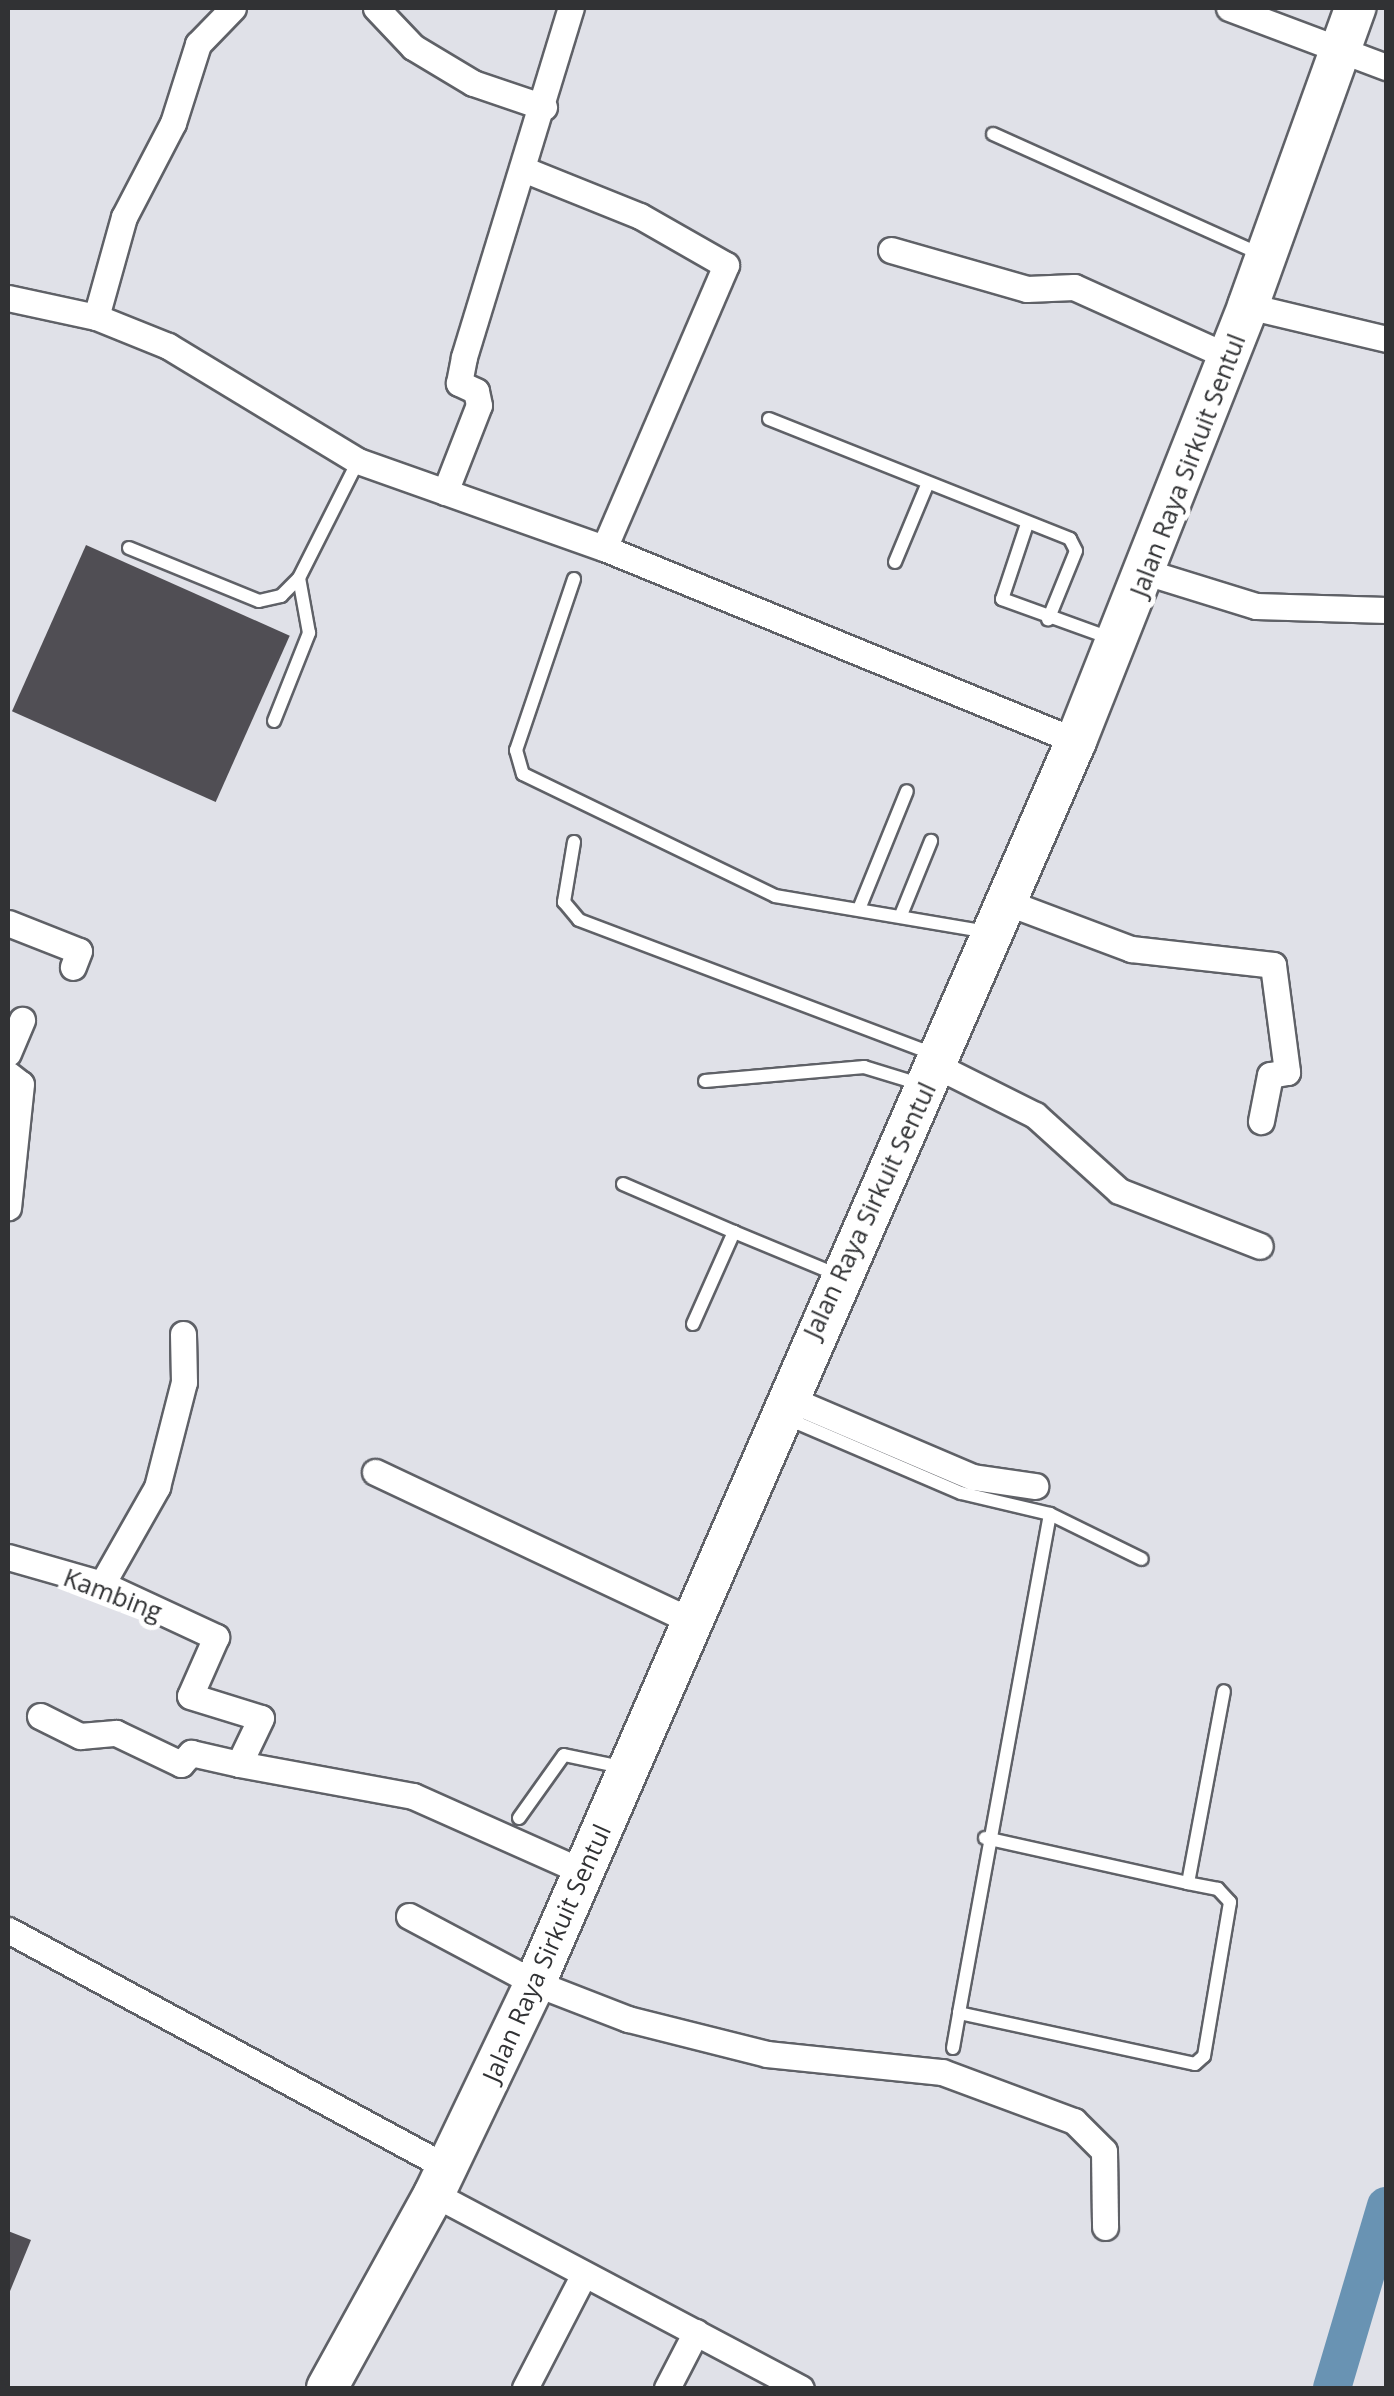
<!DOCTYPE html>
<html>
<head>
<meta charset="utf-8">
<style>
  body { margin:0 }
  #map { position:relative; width:1394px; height:2396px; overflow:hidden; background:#e0e1e8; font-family:"Open Sans",sans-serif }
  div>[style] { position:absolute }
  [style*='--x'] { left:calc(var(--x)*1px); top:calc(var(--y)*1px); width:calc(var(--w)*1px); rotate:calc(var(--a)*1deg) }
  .river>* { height:38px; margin:-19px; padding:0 19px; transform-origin:19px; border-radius:19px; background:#6993b3 }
  .building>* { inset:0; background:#504e54; transform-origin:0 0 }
  .roads { filter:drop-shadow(2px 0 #5f6167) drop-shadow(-2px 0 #5f6167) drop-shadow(0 2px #5f6167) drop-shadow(0 -2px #5f6167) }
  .service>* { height:12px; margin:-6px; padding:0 6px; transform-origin:6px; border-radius:6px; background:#fff }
  .minor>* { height:25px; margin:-12.5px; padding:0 12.5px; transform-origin:12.5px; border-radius:12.5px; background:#fff }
  .primary>* { height:40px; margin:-20px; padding:0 20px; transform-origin:20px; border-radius:20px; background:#fff }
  span { translate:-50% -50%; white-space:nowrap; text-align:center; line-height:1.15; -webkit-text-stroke:10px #fff; paint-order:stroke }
  .street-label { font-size:25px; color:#313234 }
  .frame { position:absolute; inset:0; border:10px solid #313234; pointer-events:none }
</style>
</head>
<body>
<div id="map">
  <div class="river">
    <div style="--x:1332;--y:2388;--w:190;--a:-73.5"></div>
  </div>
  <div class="building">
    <div style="left:86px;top:545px;width:223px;height:182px;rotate:24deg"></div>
    <div style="clip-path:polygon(8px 2231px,31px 2240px,8px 2296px)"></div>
  </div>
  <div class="roads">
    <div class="service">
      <div style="--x:993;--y:134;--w:295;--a:24.2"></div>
      <div style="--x:769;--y:419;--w:324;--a:21.7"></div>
      <div style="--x:1070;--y:539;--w:13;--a:63"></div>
      <div style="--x:1076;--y:551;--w:74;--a:112.1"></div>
      <div style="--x:1026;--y:527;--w:76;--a:108.4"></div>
      <div style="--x:1002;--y:599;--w:115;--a:19.9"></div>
      <div style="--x:129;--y:548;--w:140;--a:22.2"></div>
      <div style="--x:259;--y:601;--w:23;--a:-13"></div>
      <div style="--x:281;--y:596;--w:25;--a:-45"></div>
      <div style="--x:895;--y:562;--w:83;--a:-67.4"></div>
      <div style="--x:574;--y:579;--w:181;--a:108.7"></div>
      <div style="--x:516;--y:750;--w:25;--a:74"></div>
      <div style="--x:523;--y:774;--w:280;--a:25.8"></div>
      <div style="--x:775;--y:896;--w:215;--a:9.6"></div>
      <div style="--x:274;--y:721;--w:95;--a:-68.3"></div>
      <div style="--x:309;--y:633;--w:56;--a:-100.3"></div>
      <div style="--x:299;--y:578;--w:131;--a:-63.2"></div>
      <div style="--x:574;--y:842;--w:61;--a:99.5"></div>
      <div style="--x:564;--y:902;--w:23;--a:50"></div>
      <div style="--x:579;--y:920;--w:382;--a:20.7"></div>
      <div style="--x:859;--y:909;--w:127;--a:-67.9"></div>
      <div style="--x:901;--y:915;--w:80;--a:-67.9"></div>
      <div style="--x:705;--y:1081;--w:160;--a:-5"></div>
      <div style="--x:864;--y:1067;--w:62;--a:17"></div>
      <div style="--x:623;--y:1184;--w:121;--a:23.4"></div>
      <div style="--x:693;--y:1324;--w:101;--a:-66"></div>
      <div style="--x:734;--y:1232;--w:113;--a:22.5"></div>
      <div style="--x:786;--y:1418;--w:190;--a:23.2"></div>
      <div style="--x:961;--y:1493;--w:91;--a:13.3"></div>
      <div style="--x:1050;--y:1514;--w:507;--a:100.34"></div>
      <div style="--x:959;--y:2013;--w:241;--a:12.2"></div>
      <div style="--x:1195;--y:2064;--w:12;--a:-42"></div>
      <div style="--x:1204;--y:2056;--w:156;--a:-80.4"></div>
      <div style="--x:1230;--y:1902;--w:18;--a:-133"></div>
      <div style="--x:1218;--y:1889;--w:31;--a:-169"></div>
      <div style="--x:1188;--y:1883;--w:195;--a:-79.4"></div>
      <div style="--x:1050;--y:1514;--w:102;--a:26.1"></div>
      <div style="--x:519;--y:1818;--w:77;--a:-54.5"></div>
      <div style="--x:564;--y:1755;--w:58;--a:11.9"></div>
      <div style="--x:985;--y:1838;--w:208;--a:12.5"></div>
      <div style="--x:953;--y:2048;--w:36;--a:-80"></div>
    </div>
    <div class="minor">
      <div style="--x:376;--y:8;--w:54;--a:46.5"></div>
      <div style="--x:413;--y:47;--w:70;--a:31"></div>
      <div style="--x:473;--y:83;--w:75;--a:18.7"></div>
      <div style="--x:1229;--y:8;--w:168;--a:20.6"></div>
      <div style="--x:523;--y:169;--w:126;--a:21.9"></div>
      <div style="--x:640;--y:216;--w:99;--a:29.7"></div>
      <div style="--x:726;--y:265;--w:308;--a:113.3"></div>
      <div style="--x:891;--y:250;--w:141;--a:16"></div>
      <div style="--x:1027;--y:289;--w:47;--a:-2.4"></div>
      <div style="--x:1074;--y:287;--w:170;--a:24.3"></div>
      <div style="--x:8;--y:298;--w:90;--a:12.2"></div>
      <div style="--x:96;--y:317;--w:78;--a:21.9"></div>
      <div style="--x:168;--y:346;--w:222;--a:31.2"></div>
      <div style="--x:358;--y:461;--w:261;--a:19.5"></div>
      <div style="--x:604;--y:548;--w:510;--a:22.24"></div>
      <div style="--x:1248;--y:306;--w:142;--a:13.4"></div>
      <div style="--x:96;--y:317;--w:104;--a:-74.4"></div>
      <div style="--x:124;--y:217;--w:106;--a:-62.5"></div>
      <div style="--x:173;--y:123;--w:83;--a:-72.4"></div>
      <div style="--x:198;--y:44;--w:50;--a:-45.8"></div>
      <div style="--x:445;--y:492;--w:93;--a:-68.7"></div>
      <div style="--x:479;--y:405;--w:14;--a:-102"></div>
      <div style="--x:476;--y:391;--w:19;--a:-155"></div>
      <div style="--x:459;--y:383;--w:26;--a:-79"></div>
      <div style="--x:464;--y:357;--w:365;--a:-73"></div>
      <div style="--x:1146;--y:572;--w:115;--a:17.2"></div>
      <div style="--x:1256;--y:606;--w:130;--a:1.8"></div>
      <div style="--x:1006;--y:902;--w:134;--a:20.6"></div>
      <div style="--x:1131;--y:949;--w:143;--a:6.4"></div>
      <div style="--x:1273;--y:965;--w:108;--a:82.5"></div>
      <div style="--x:1287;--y:1072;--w:17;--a:170"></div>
      <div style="--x:1270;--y:1075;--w:47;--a:101.1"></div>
      <div style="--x:8;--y:923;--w:76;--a:21.5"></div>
      <div style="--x:79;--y:951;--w:17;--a:111"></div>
      <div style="--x:8;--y:1053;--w:36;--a:-67"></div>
      <div style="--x:935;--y:1065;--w:112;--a:26.6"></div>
      <div style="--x:1035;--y:1115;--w:113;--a:42.1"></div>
      <div style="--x:1119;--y:1191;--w:151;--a:21.3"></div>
      <div style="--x:8;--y:1074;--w:16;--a:38"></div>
      <div style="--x:21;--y:1084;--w:124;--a:96"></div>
      <div style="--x:785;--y:1397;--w:204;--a:23.1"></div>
      <div style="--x:973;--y:1477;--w:63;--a:8.3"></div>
      <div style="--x:375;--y:1472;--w:350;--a:25.2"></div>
      <div style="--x:8;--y:1557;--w:98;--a:16"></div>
      <div style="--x:102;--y:1584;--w:126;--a:24.9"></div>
      <div style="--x:216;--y:1637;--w:64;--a:113.8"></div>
      <div style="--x:190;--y:1696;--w:74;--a:17.2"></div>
      <div style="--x:261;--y:1718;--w:51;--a:115.6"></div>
      <div style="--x:239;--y:1764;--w:177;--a:10.4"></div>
      <div style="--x:413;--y:1796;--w:187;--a:24"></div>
      <div style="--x:102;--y:1584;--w:112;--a:-60.4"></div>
      <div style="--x:157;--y:1487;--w:108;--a:-75.6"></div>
      <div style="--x:184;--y:1382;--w:48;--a:-91.2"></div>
      <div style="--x:40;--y:1716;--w:45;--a:26.6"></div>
      <div style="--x:80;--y:1736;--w:36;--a:-5"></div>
      <div style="--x:116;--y:1733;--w:72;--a:25.5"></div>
      <div style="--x:181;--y:1764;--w:15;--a:-48"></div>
      <div style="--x:191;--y:1753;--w:49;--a:12.9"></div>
      <div style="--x:409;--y:1916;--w:143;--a:28"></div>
      <div style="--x:535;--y:1983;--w:100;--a:21.2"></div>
      <div style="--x:628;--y:2019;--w:143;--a:14.1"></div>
      <div style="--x:767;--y:2054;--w:176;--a:5.9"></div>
      <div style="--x:942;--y:2072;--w:141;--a:20.4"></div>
      <div style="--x:1074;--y:2121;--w:42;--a:45"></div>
      <div style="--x:1104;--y:2151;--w:76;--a:89.2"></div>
      <div style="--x:8;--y:1930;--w:499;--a:28.4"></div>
      <div style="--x:434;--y:2194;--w:415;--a:27.9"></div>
      <div style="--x:525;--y:2388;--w:128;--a:-62.6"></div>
      <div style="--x:667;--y:2388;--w:63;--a:-62.6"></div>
    </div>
    <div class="primary">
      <div style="--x:327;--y:2388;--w:222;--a:-61.1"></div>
      <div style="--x:434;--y:2194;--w:234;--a:-64.4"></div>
      <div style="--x:535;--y:1983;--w:1355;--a:-66.46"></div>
      <div style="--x:1076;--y:741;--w:468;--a:-68.4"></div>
      <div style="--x:1248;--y:306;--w:317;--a:-70.2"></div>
    </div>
  </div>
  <div class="street-label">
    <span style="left:1187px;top:465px;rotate:-69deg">Jalan Raya Sirkuit Sentul</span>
    <span style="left:869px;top:1210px;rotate:-65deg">Jalan Raya Sirkuit Sentul</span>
    <span style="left:113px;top:1594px;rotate:21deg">Kambing</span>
    <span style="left:546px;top:1953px;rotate:-66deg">Jalan Raya Sirkuit Sentul</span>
  </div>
  <div class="frame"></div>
</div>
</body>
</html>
